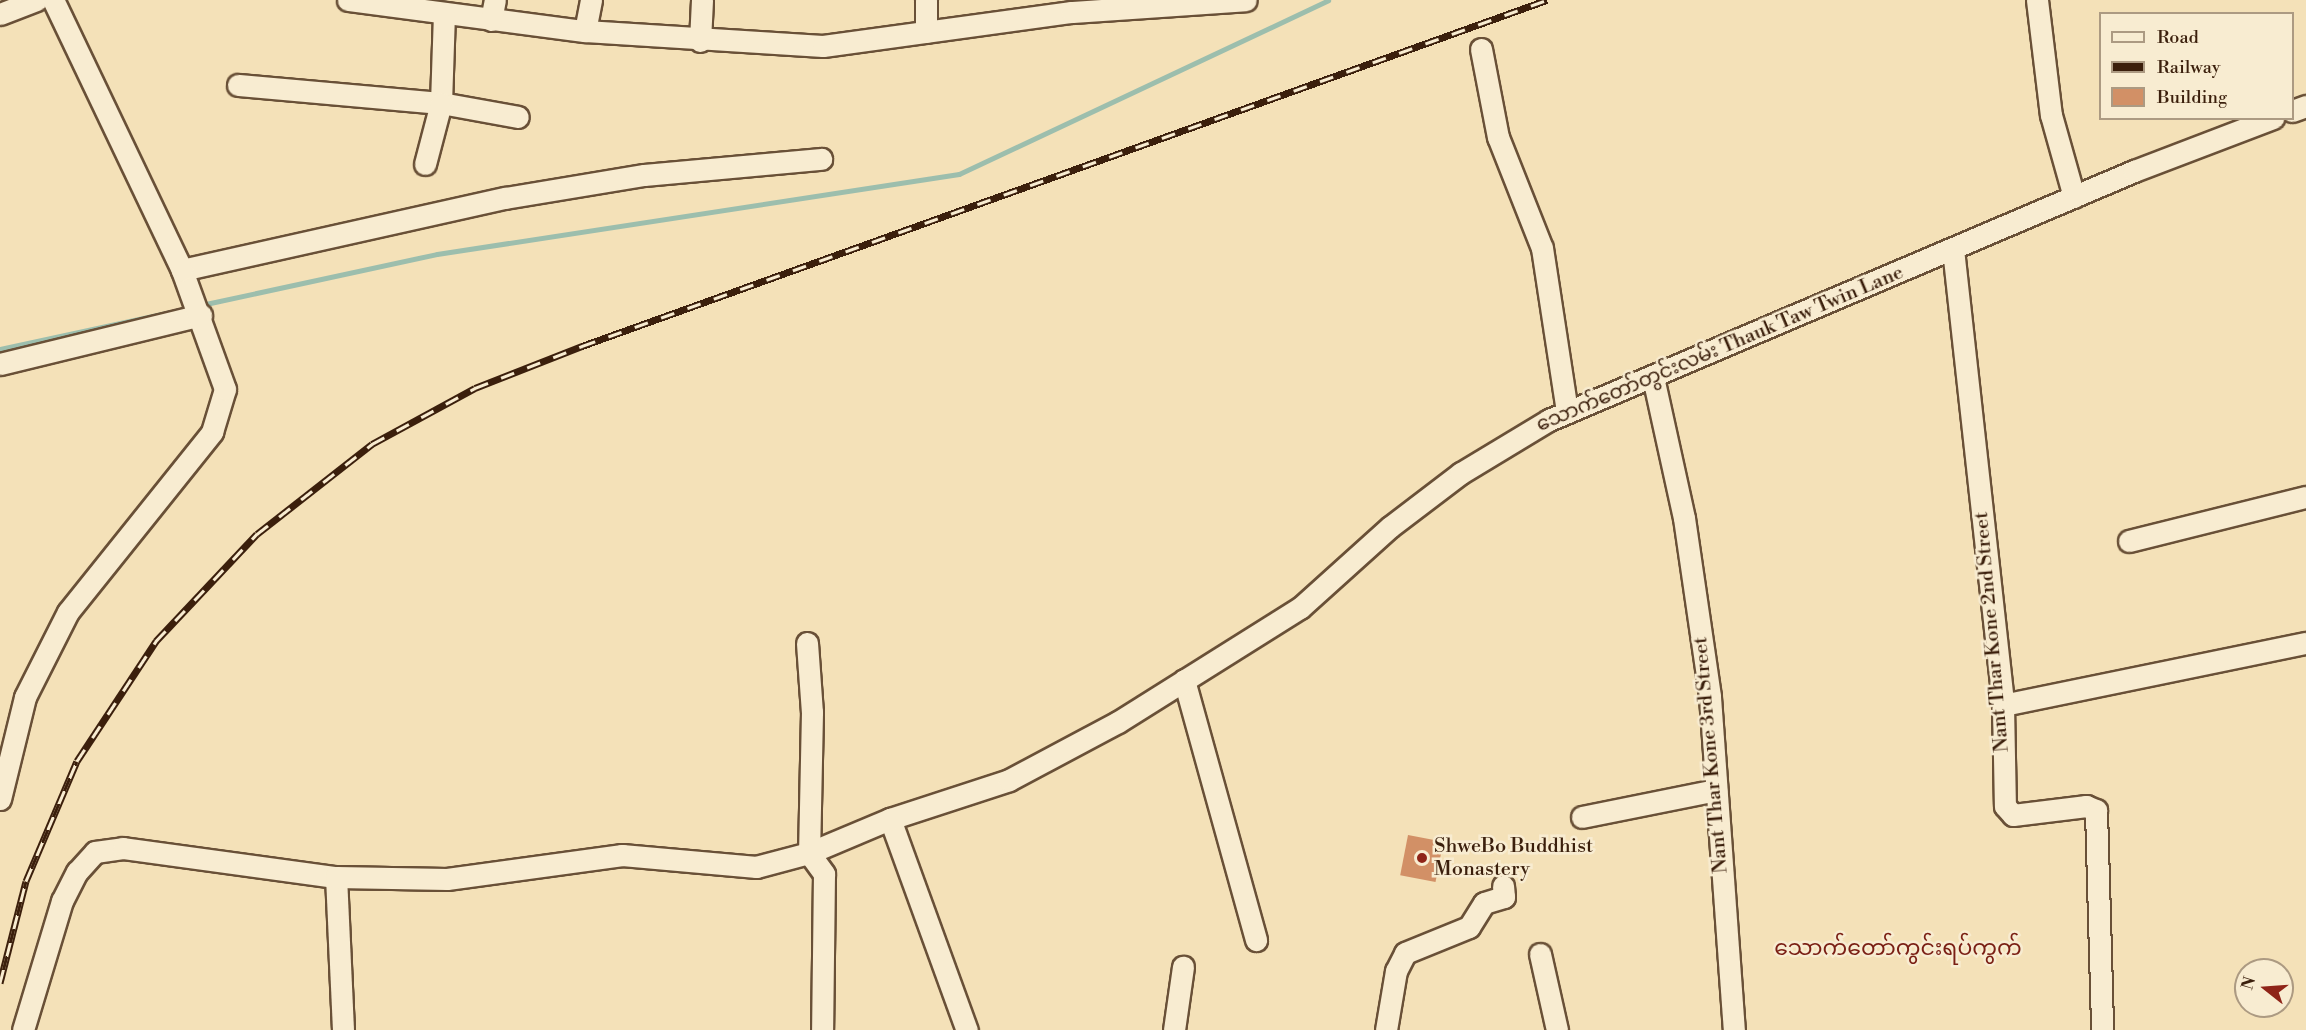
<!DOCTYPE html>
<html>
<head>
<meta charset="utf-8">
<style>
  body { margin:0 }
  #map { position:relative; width:2306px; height:1030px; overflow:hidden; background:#f4e1b8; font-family:"Libre Bodoni","Noto Sans Myanmar",serif }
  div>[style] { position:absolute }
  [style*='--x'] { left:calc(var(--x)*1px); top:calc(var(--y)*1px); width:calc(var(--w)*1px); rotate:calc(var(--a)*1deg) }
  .stream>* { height:5px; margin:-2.5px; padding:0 2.5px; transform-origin:2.5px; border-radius:2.5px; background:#9cbead }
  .building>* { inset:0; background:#d29066; transform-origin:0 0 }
  .roads { filter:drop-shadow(2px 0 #695037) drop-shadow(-2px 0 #695037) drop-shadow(0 2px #695037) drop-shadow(0 -2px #695037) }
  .minor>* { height:21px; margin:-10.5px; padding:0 10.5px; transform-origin:10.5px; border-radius:10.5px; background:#f8ecd1 }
  .rail>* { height:7px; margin-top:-3.5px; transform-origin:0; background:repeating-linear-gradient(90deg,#f8ecd1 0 14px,#3b1f0c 0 28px); box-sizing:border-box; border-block:2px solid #3b1f0c }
  .dots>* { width:16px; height:16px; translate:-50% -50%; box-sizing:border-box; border:3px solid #f8ecd1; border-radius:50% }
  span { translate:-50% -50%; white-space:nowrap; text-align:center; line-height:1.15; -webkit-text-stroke:5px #f8ecd1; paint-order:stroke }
  .street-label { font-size:20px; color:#3b1f0c }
  .poi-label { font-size:20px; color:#3b1f0c }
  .left { translate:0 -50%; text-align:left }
  .quarter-label { font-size:22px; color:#7a1f14 }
  .legend { position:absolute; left:2099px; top:12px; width:195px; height:108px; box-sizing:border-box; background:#f8ecd1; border:2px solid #ac9a82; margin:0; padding:8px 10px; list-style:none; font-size:18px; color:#3b1f0c }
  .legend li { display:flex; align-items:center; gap:12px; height:30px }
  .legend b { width:30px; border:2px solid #ac9a82 }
  .north { position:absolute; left:2234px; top:958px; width:60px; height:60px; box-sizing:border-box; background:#f8ecd1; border:2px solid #ac9a82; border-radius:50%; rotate:287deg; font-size:16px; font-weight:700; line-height:24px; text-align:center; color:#3b1f0c }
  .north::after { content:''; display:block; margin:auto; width:21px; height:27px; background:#8f2418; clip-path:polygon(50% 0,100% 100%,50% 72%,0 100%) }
</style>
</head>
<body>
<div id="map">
  <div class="stream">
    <div style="--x:201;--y:305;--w:241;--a:-12.2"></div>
    <div style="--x:437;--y:254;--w:528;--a:-8.71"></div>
    <div style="--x:959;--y:174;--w:408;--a:-25.2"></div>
    <div style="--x:0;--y:349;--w:175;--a:-12.2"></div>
  </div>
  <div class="building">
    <div style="left:1408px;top:835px;width:36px;height:41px;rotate:11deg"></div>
  </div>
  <div class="roads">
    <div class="minor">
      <div style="--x:348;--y:0;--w:239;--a:7.5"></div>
      <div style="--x:585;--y:31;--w:238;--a:3.6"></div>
      <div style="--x:823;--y:46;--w:251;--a:-7.8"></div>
      <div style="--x:1072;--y:12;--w:174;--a:-3.9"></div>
      <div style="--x:2037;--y:0;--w:116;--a:83.1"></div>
      <div style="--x:2051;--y:115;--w:85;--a:74.3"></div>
      <div style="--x:444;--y:13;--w:90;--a:91.9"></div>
      <div style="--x:441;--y:103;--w:78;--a:10.3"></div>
      <div style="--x:0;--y:14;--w:39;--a:-21"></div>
      <div style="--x:491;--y:20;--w:20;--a:-79"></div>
      <div style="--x:585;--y:31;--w:32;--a:-79"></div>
      <div style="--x:926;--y:32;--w:32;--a:-90"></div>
      <div style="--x:700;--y:41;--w:41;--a:-87.2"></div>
      <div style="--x:1481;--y:49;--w:90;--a:79.1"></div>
      <div style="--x:1498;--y:137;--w:119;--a:68.4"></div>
      <div style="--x:1542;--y:248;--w:166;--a:81.3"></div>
      <div style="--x:238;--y:85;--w:204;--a:5.1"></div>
      <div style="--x:441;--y:103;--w:63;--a:104.7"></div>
      <div style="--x:2292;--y:111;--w:15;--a:-20"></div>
      <div style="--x:1953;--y:249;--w:459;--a:83.7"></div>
      <div style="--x:2003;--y:705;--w:101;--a:88.9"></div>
      <div style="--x:2005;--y:806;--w:12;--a:48"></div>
      <div style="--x:2013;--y:815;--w:74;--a:-7"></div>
      <div style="--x:2086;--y:806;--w:11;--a:22"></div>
      <div style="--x:2096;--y:810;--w:220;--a:88.4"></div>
      <div style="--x:182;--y:270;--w:331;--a:-12.6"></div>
      <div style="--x:505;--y:198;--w:141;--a:-9.4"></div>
      <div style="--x:644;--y:175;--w:178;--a:-5.2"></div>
      <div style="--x:0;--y:364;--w:207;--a:-13.7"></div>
      <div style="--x:1653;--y:377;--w:144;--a:77.6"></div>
      <div style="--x:1684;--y:518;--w:181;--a:81.7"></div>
      <div style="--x:1710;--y:697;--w:334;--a:85.9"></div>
      <div style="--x:2129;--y:541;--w:182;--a:-14"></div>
      <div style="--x:807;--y:643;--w:69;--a:85.9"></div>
      <div style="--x:812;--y:712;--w:141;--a:91.2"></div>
      <div style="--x:809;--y:853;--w:26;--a:54"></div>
      <div style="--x:824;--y:874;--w:156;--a:90.7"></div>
      <div style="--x:1184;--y:680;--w:270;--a:74.5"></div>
      <div style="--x:2003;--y:705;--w:309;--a:-11.6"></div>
      <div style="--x:0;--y:799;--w:105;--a:-76.2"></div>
      <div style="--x:25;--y:697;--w:95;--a:-63.2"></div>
      <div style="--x:68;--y:612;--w:231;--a:-51.3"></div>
      <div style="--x:212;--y:432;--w:45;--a:-73.2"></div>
      <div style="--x:225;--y:389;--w:127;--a:-109.9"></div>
      <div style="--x:182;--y:270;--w:299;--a:-115.5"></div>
      <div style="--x:1582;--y:817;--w:137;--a:-11.4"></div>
      <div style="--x:890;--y:819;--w:225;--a:70"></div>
      <div style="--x:1540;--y:954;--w:78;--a:77.4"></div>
      <div style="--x:23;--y:1030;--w:135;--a:-73.2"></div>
      <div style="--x:62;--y:901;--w:33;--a:-63"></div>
      <div style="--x:77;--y:872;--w:27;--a:-48"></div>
      <div style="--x:95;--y:852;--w:28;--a:-8"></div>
      <div style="--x:123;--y:848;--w:215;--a:7.8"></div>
      <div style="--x:343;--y:1030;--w:153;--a:-92.6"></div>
      <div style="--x:336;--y:877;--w:111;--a:1"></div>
      <div style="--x:447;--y:879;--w:177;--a:-7.8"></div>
      <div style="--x:622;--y:855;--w:135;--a:5.1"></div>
      <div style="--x:756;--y:867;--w:55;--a:-14.8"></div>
      <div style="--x:809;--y:853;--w:88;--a:-22.8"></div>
      <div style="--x:890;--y:819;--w:125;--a:-18.1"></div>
      <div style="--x:1009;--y:780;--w:123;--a:-28"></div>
      <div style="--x:1118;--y:722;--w:215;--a:-32.1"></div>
      <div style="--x:1300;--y:608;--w:121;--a:-42"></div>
      <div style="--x:1390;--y:527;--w:89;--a:-37.3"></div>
      <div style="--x:1461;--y:473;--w:103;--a:-31.1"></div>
      <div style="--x:1549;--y:420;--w:636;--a:-23.06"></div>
      <div style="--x:2134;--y:171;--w:149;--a:-20.9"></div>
      <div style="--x:1174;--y:1030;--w:64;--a:-81.9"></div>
      <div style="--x:1386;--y:1030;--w:60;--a:-80.4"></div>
      <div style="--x:1396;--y:971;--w:20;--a:-63"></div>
      <div style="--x:1405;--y:953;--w:69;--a:-22.1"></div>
      <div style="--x:1469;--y:927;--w:28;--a:-58"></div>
      <div style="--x:1484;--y:903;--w:21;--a:-17"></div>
      <div style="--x:1504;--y:897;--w:11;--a:-95"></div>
    </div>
  </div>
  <div class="rail">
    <div style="--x:0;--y:983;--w:105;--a:-75.7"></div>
    <div style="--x:26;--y:881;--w:130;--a:-67"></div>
    <div style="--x:77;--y:761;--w:144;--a:-56.6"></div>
    <div style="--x:156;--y:641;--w:147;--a:-46.7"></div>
    <div style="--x:257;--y:534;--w:146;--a:-38"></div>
    <div style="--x:372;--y:444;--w:117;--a:-28.5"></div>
    <div style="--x:475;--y:388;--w:115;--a:-21.4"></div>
    <div style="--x:582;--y:346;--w:1025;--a:-19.73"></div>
  </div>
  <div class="dots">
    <div style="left:1422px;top:858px;background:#8f2418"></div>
  </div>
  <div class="street-label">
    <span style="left:1720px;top:349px;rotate:-23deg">သောက်တော်တွင်းလမ်း Thauk Taw Twin Lane</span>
    <span style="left:1992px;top:632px;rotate:-95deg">Nant Thar Kone 2nd Street</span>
    <span style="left:1711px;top:755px;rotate:-95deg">Nant Thar Kone 3rd Street</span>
  </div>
  <div class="poi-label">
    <span class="left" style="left:1434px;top:858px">ShweBo Buddhist<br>Monastery</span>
  </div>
  <div class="quarter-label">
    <span style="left:1898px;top:949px">သောက်တော်ကွင်းရပ်ကွက်</span>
  </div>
  <ul class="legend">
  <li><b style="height:8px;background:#f8ecd1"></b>Road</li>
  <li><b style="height:8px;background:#3b1f0c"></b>Railway</li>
  <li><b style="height:16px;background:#d29066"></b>Building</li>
  </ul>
  <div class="north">N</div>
</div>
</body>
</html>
